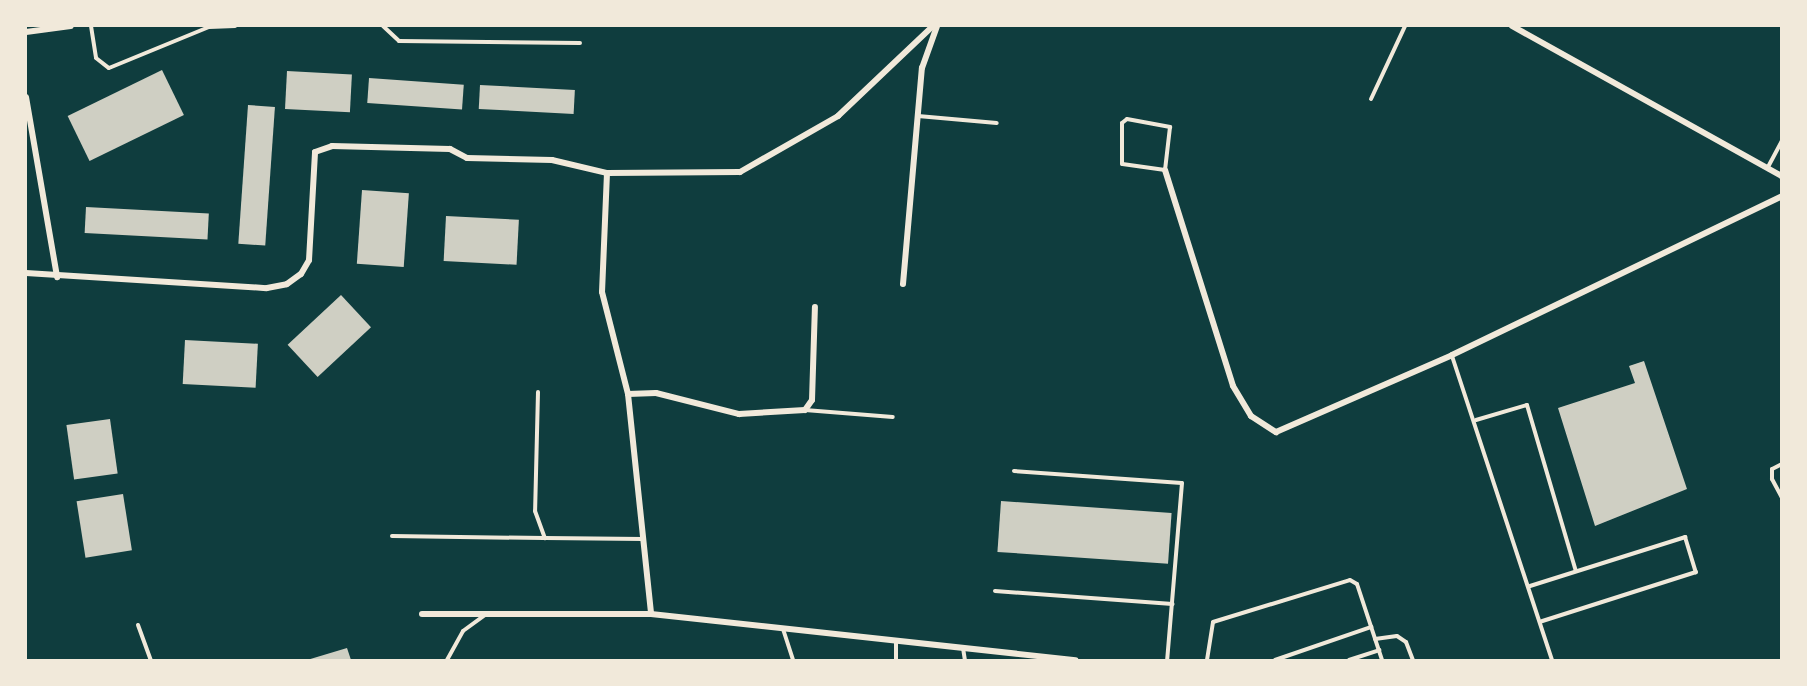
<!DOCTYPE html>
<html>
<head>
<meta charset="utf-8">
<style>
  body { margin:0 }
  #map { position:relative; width:1807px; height:686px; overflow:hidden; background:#0f3d3e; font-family:Jost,sans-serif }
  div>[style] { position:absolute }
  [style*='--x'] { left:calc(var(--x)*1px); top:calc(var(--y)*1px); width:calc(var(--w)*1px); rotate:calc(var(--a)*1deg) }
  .building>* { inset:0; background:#cfcfc3; transform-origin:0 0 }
  .service>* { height:4px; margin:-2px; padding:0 2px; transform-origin:2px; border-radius:2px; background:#f1e9da }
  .minor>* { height:6px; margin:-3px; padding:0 3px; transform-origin:3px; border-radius:3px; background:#f1e9da }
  span { translate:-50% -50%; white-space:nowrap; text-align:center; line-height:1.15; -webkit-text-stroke:4.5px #f1e9da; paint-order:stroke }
  .frame { position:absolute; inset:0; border:27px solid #f1e9da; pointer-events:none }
</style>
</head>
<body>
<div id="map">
  <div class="building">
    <div style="left:162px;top:70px;width:50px;height:105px;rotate:64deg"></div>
    <div style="left:287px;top:71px;width:65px;height:38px;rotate:3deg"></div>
    <div style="left:369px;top:78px;width:95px;height:25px;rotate:4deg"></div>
    <div style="left:480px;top:85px;width:95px;height:24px;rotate:3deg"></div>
    <div style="left:248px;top:105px;width:27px;height:139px;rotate:4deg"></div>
    <div style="left:362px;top:190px;width:47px;height:74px;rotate:4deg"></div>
    <div style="left:86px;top:207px;width:123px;height:26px;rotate:3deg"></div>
    <div style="left:446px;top:216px;width:73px;height:45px;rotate:3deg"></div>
    <div style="left:341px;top:295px;width:44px;height:73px;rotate:47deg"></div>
    <div style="left:185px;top:340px;width:73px;height:44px;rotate:3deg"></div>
    <div style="clip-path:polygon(1644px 361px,1687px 489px,1595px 526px,1558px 408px,1635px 383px,1629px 366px)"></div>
    <div style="left:110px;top:419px;width:55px;height:44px;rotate:82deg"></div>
    <div style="left:123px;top:494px;width:57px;height:47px;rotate:81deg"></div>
    <div style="left:1001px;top:501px;width:171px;height:51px;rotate:4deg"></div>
    <div style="clip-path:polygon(347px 648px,351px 660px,307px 660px)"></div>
  </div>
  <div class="service">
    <div style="--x:91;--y:26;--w:32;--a:81"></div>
    <div style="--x:96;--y:58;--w:16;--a:38"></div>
    <div style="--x:109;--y:68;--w:108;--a:-22.3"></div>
    <div style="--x:209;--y:27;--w:26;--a:-2"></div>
    <div style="--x:383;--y:26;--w:22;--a:43"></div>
    <div style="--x:399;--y:41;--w:181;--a:0.6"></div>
    <div style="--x:1371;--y:99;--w:81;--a:-65"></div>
    <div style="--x:918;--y:116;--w:79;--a:5.1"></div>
    <div style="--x:1127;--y:119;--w:44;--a:10.5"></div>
    <div style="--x:1170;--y:127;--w:43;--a:96.6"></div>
    <div style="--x:1165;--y:170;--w:43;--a:-172.1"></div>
    <div style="--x:1122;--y:164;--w:41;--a:-90"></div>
    <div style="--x:1122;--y:123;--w:6;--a:-39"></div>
    <div style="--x:1768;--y:167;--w:30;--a:-62"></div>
    <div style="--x:1452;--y:356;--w:320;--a:71.8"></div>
    <div style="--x:538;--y:392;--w:119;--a:91.4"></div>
    <div style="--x:535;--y:511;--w:29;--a:70"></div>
    <div style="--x:545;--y:538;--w:98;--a:0.6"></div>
    <div style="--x:805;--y:410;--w:88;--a:4.5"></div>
    <div style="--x:1476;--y:420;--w:53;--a:-16.4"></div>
    <div style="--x:1527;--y:405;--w:173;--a:73.6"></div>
    <div style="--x:1782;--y:464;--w:11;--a:153"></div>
    <div style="--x:1772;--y:469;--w:10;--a:90"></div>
    <div style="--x:1772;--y:479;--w:21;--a:62"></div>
    <div style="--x:1014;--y:471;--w:168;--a:4.1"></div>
    <div style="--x:1182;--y:483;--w:178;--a:94.8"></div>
    <div style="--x:392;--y:536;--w:152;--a:0.8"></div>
    <div style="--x:1530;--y:586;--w:163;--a:-17.5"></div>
    <div style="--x:1685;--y:537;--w:37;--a:73"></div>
    <div style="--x:1696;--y:572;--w:162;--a:162.3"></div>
    <div style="--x:995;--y:591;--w:178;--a:4.2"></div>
    <div style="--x:138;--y:625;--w:37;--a:70"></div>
    <div style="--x:783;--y:629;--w:33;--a:72"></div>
    <div style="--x:1375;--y:639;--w:22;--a:-8"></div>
    <div style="--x:1397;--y:636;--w:11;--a:34"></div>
    <div style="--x:1406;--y:642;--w:19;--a:69"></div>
    <div style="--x:963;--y:648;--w:12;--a:81"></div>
    <div style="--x:447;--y:660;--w:33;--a:-61"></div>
    <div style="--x:463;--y:631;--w:29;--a:-36"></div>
    <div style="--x:896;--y:660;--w:20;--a:-90"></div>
    <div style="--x:1207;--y:660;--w:38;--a:-81"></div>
    <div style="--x:1213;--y:622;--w:143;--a:-17"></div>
    <div style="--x:1350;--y:580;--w:8;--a:30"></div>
    <div style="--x:1357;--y:584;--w:80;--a:71.8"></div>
    <div style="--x:1275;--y:660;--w:102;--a:-19"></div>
    <div style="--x:1349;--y:660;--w:32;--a:-18"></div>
  </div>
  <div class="minor">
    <div style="--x:1512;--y:26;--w:309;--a:29.1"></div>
    <div style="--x:26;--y:32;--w:45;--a:-7.6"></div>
    <div style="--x:26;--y:97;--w:183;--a:80.2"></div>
    <div style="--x:1165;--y:170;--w:226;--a:72.5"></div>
    <div style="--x:1233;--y:386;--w:35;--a:59"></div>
    <div style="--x:1251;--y:416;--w:30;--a:33"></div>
    <div style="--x:1276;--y:432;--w:192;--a:-23.6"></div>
    <div style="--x:1452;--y:355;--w:366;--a:-25.7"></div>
    <div style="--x:607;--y:173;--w:119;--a:92.4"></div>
    <div style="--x:602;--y:292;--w:105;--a:75.7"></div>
    <div style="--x:628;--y:394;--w:221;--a:84"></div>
    <div style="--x:26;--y:273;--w:241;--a:3.6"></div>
    <div style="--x:267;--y:288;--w:20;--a:-11"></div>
    <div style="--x:287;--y:284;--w:17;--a:-36"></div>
    <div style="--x:301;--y:274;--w:16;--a:-60"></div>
    <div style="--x:309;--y:260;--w:108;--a:-86.8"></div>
    <div style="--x:315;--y:152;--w:18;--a:-19"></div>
    <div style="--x:332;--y:146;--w:118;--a:1.5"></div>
    <div style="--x:450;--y:149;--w:19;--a:28"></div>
    <div style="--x:467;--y:158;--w:85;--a:1.3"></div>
    <div style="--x:552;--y:160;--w:57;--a:13.3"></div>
    <div style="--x:607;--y:173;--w:133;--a:-0.4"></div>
    <div style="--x:740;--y:172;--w:113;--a:-29.7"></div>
    <div style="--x:838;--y:116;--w:131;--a:-43.5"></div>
    <div style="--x:903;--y:284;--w:217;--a:-85"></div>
    <div style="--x:922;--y:68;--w:45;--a:-70.3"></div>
    <div style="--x:628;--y:394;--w:28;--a:-2"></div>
    <div style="--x:656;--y:393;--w:86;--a:14.2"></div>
    <div style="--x:739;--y:414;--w:66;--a:-3.5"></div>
    <div style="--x:805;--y:410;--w:12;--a:-55"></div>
    <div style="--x:812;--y:400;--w:93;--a:-88.2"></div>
    <div style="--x:422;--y:614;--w:229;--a:0"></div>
    <div style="--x:651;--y:614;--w:427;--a:6.2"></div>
  </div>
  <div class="frame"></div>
</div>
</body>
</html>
